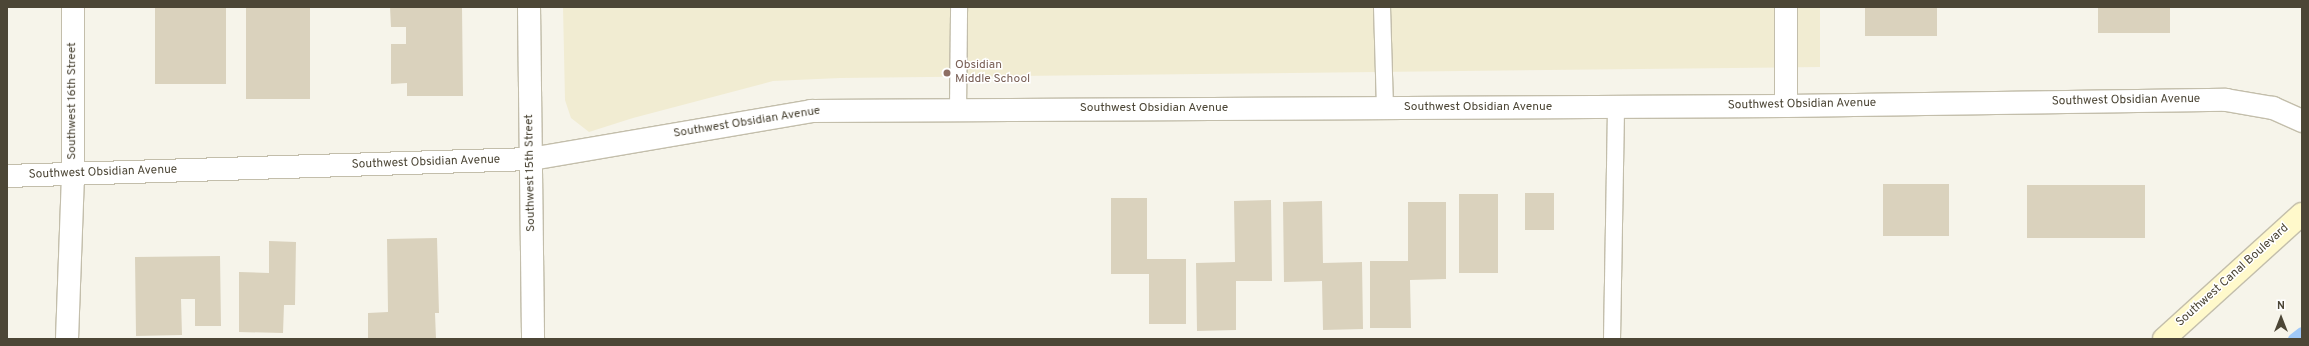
<!DOCTYPE html>
<html>
<head>
<meta charset="utf-8">
<style>
  body { margin:0 }
  #map { position:relative; width:2309px; height:346px; overflow:hidden; background:#f6f4ea; font-family:Overpass,sans-serif }
  div>[style] { position:absolute }
  [style*='--x'] { left:calc(var(--x)*1px); top:calc(var(--y)*1px); width:calc(var(--w)*1px); rotate:calc(var(--a)*1deg) }
  .education>* { inset:0; background:#f1ecd2 }
  .stream>* { height:10px; margin:-5px; padding:0 5px; transform-origin:5px; border-radius:5px; background:#a0c9f9 }
  .building>* { inset:0; background:#dad2bd; transform-origin:0 0 }
  .roads { filter:drop-shadow(1px 0 #c3beab) drop-shadow(-1px 0 #c3beab) drop-shadow(0 1px #c3beab) drop-shadow(0 -1px #c3beab) }
  .service>* { height:16px; margin:-8px; padding:0 8px; transform-origin:8px; border-radius:8px; background:#fff }
  .minor>* { height:22px; margin:-11px; padding:0 11px; transform-origin:11px; border-radius:11px; background:#fff }
  .secondary>* { height:22px; margin:-11px; padding:0 11px; transform-origin:11px; border-radius:11px; background:#fff9cb }
  .dots>* { width:11px; height:11px; translate:-50% -50%; box-sizing:border-box; border:2px solid #fff; border-radius:50% }
  span { translate:-50% -50%; white-space:nowrap; text-align:center; line-height:1.15; -webkit-text-stroke:3px #fff; paint-order:stroke }
  .education-label { font-size:12px; color:#785e54 }
  .left { translate:0 -50%; text-align:left }
  .street-label { font-size:12px; color:#4c4636 }
  .frame { position:absolute; inset:0; border:8px solid #4c4636; pointer-events:none }
  .north { position:absolute; left:2261px; top:298px; width:40px; height:40px; -webkit-text-stroke:3px #fff; paint-order:stroke; rotate:0deg; font-size:11px; font-weight:700; line-height:16px; text-align:center; color:#4c4636 }
  .north::after { content:''; display:block; margin:auto; width:14px; height:18px; background:#4c4636; clip-path:polygon(50% 0,100% 100%,50% 72%,0 100%) }
</style>
</head>
<body>
<div id="map">
  <div class="education">
    <div style="clip-path:polygon(563px 7px,1820px 7px,1820px 67px,840px 78px,773px 81px,633px 118px,589px 132px,571px 118px,565px 100px)"></div>
  </div>
  <div class="stream">
    <div style="--x:2293;--y:339;--w:11;--a:-38"></div>
  </div>
  <div class="building">
    <div style="left:155px;top:7px;width:71px;height:77px"></div>
    <div style="left:246px;top:7px;width:64px;height:92px"></div>
    <div style="clip-path:polygon(390px 7px,462px 7px,463px 96px,407px 96px,407px 83px,391px 84px,391px 44px,406px 44px,406px 27px,391px 27px)"></div>
    <div style="left:1865px;top:7px;width:72px;height:29px"></div>
    <div style="left:2098px;top:7px;width:72px;height:26px"></div>
    <div style="left:1883px;top:184px;width:66px;height:52px"></div>
    <div style="left:2027px;top:185px;width:118px;height:53px"></div>
    <div style="left:1525px;top:193px;width:29px;height:37px"></div>
    <div style="left:1459px;top:194px;width:39px;height:79px"></div>
    <div style="clip-path:polygon(1111px 198px,1147px 198px,1147px 259px,1186px 259px,1186px 324px,1149px 324px,1149px 274px,1111px 274px)"></div>
    <div style="clip-path:polygon(1271px 200px,1272px 281px,1236px 281px,1236px 330px,1197px 331px,1196px 263px,1235px 262px,1234px 201px)"></div>
    <div style="clip-path:polygon(1322px 201px,1323px 263px,1362px 262px,1363px 329px,1323px 330px,1322px 281px,1284px 282px,1283px 202px)"></div>
    <div style="clip-path:polygon(1408px 202px,1446px 202px,1446px 279px,1410px 280px,1411px 328px,1370px 328px,1370px 261px,1408px 261px)"></div>
    <div style="clip-path:polygon(437px 238px,439px 313px,435px 313px,436px 339px,368px 339px,368px 313px,388px 312px,387px 239px)"></div>
    <div style="clip-path:polygon(269px 241px,296px 242px,295px 305px,284px 305px,283px 333px,239px 332px,239px 272px,269px 273px)"></div>
    <div style="clip-path:polygon(220px 256px,221px 326px,195px 326px,195px 299px,181px 299px,182px 335px,136px 336px,135px 257px)"></div>
  </div>
  <div class="roads">
    <div class="service">
      <div style="--x:1382;--y:7;--w:101;--a:88.3"></div>
      <div style="--x:958;--y:110;--w:103;--a:-89.4"></div>
      <div style="--x:1612;--y:339;--w:232;--a:-89"></div>
    </div>
    <div class="minor">
      <div style="--x:529;--y:7;--w:332;--a:89.3"></div>
      <div style="--x:1786;--y:106;--w:99;--a:-90"></div>
      <div style="--x:7;--y:176;--w:524;--a:-1.86"></div>
      <div style="--x:531;--y:159;--w:284;--a:-9.7"></div>
      <div style="--x:811;--y:111;--w:975;--a:-0.29"></div>
      <div style="--x:1786;--y:106;--w:440;--a:-0.8"></div>
      <div style="--x:2226;--y:100;--w:48;--a:9.7"></div>
      <div style="--x:2273;--y:108;--w:32;--a:24"></div>
      <div style="--x:67;--y:339;--w:164;--a:-87.9"></div>
      <div style="--x:73;--y:175;--w:168;--a:-90"></div>
    </div>
    <div class="secondary">
      <div style="--x:2164;--y:339;--w:186;--a:-42.2"></div>
    </div>
  </div>
  <div class="dots">
    <div style="left:947px;top:73px;background:#8d6e63"></div>
  </div>
  <div class="education-label">
    <span class="left" style="left:955px;top:73px">Obsidian<br>Middle School</span>
  </div>
  <div class="street-label">
    <span style="left:73px;top:101px;rotate:-90deg">Southwest 16th Street</span>
    <span style="left:2126px;top:101px;rotate:-1deg">Southwest Obsidian Avenue</span>
    <span style="left:1802px;top:105px;rotate:-1deg">Southwest Obsidian Avenue</span>
    <span style="left:1478px;top:108px">Southwest Obsidian Avenue</span>
    <span style="left:1154px;top:109px">Southwest Obsidian Avenue</span>
    <span style="left:747px;top:123px;rotate:-9deg">Southwest Obsidian Avenue</span>
    <span style="left:426px;top:163px;rotate:-2deg">Southwest Obsidian Avenue</span>
    <span style="left:103px;top:173px;rotate:-2deg">Southwest Obsidian Avenue</span>
    <span style="left:531px;top:173px;rotate:-91deg">Southwest 15th Street</span>
    <span style="left:2233px;top:276px;rotate:-42deg">Southwest Canal Boulevard</span>
  </div>
  <div class="frame"></div>
  <div class="north">N</div>
</div>
</body>
</html>
